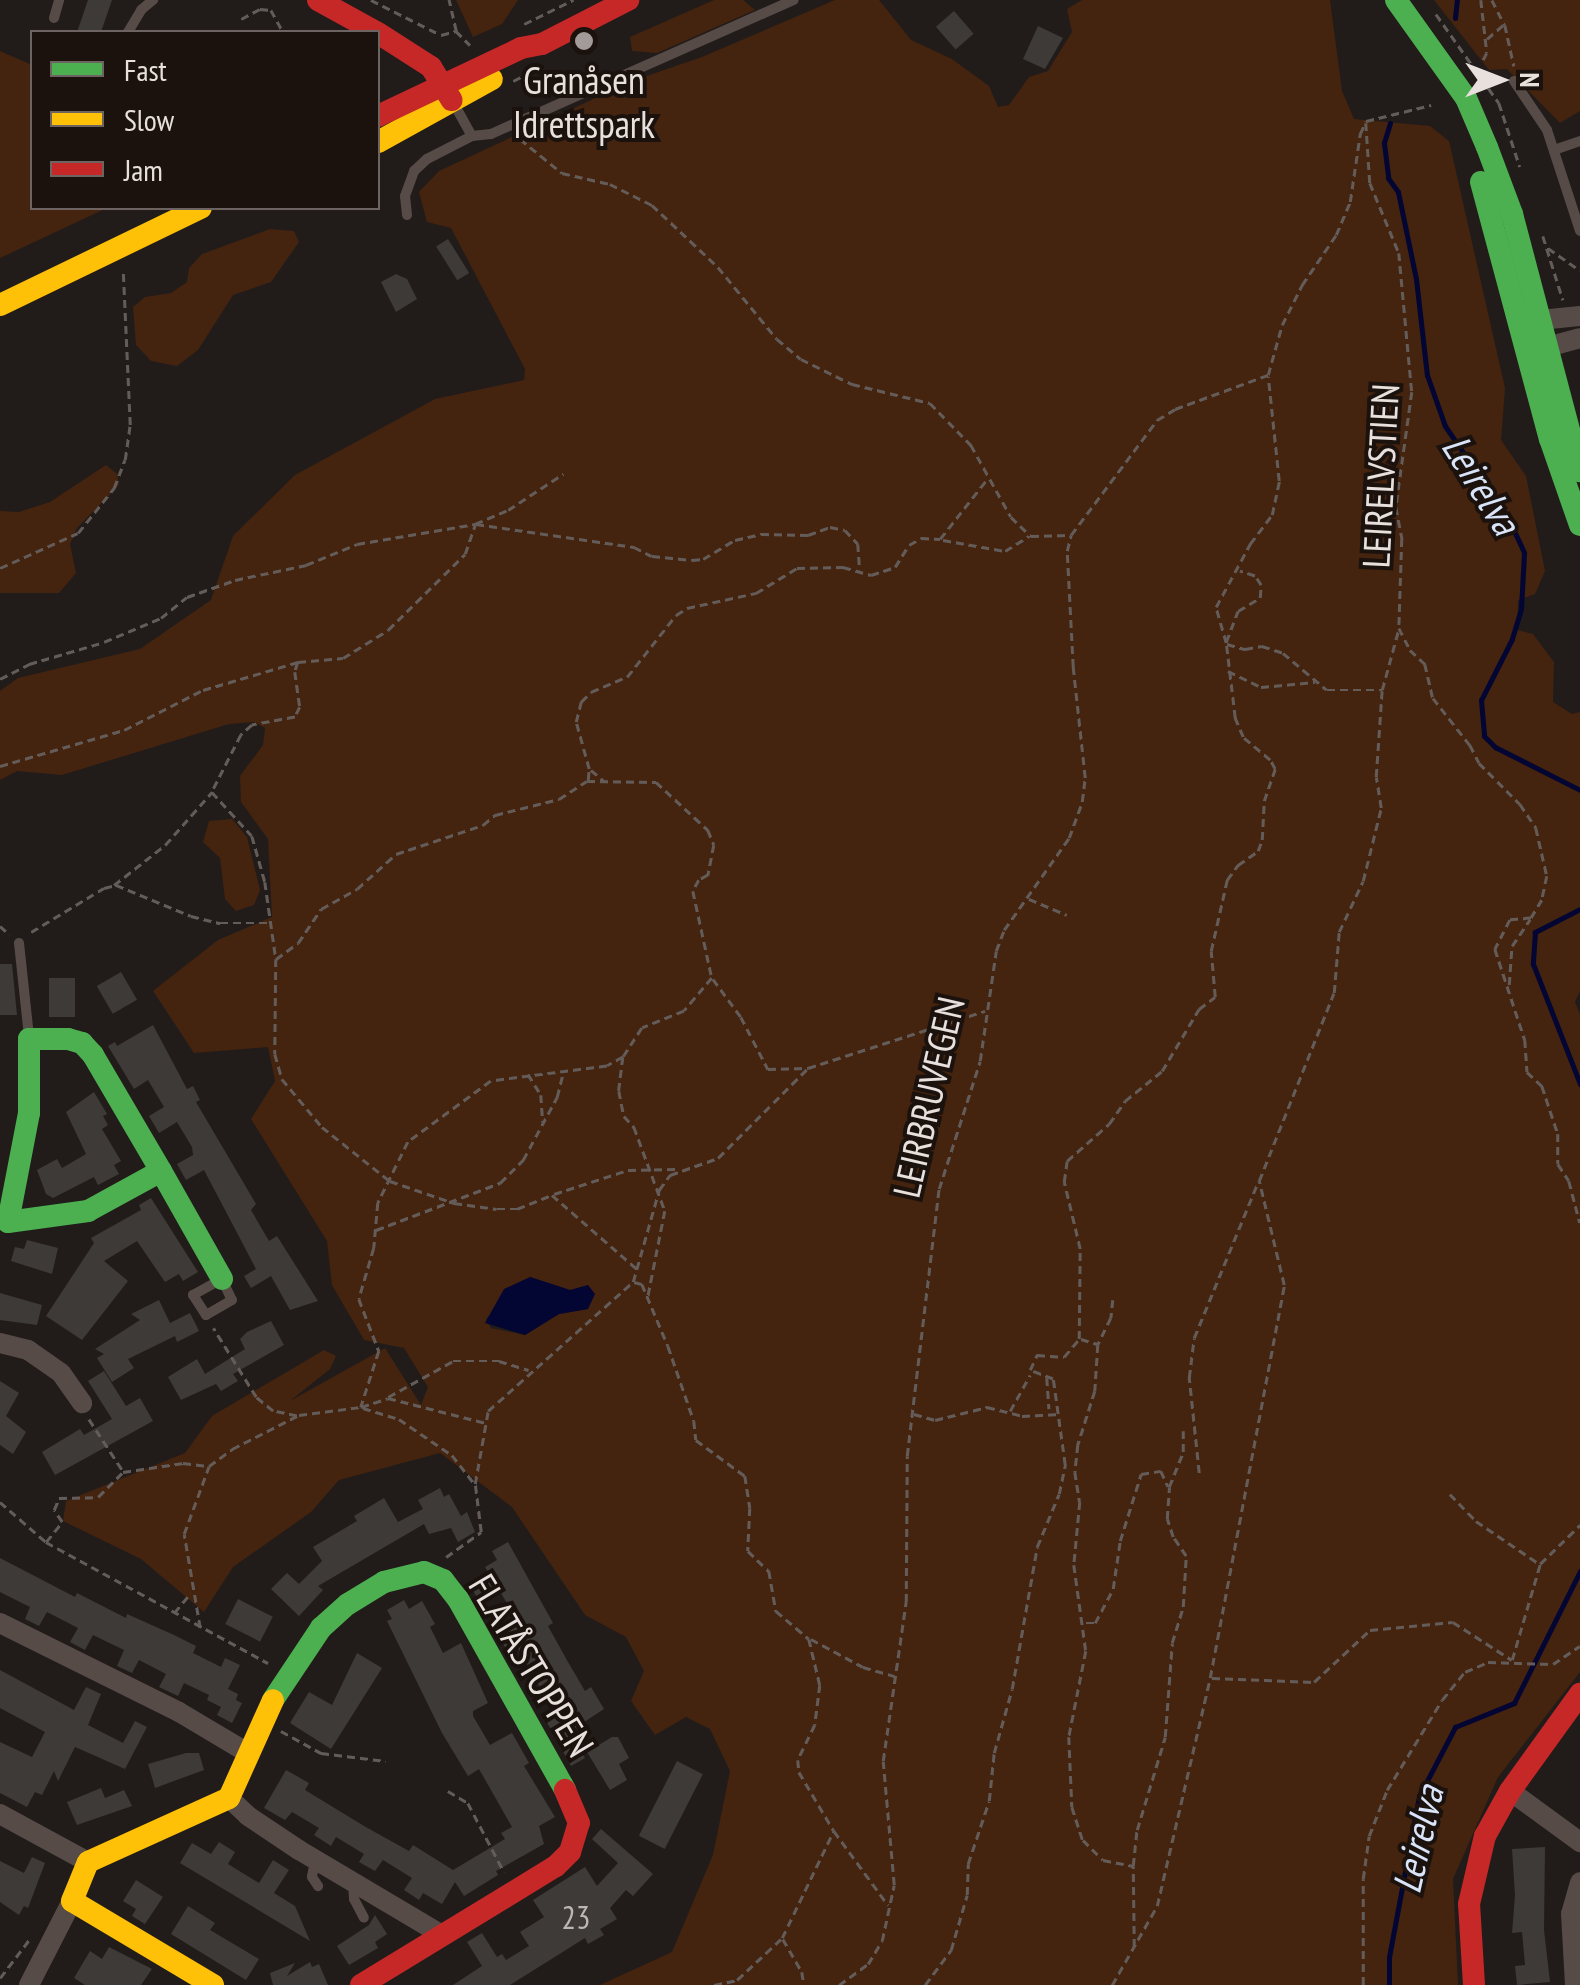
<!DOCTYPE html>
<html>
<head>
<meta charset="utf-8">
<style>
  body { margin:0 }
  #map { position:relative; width:1580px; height:1985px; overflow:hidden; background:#211c1a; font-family:"PT Sans Narrow",sans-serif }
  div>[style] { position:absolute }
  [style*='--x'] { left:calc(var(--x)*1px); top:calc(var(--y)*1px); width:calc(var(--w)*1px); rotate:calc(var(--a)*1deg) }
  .green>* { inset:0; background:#44230f }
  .water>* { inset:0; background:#030533 }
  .stream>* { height:5px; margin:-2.5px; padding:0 2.5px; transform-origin:2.5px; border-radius:2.5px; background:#030533 }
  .building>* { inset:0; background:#3e3a37; transform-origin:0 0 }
  .path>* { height:2.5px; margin-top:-1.25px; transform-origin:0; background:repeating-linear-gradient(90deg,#645c59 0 8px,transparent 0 13px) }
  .lane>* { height:10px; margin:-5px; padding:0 5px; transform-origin:5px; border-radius:5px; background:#574b47 }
  .street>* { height:20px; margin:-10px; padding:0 10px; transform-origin:10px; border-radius:10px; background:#574b47 }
  .fast>* { height:22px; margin:-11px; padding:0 11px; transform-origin:11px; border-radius:11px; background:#4caf50 }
  .slow>* { height:22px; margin:-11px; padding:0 11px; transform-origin:11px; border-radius:11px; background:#ffc107 }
  .jam>* { height:22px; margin:-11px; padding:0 11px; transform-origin:11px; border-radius:11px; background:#c62828 }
  .dots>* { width:28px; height:28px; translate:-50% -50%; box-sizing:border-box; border:5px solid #1b120e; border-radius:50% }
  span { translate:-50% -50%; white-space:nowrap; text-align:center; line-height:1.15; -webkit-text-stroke:8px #1b120e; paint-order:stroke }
  .number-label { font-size:32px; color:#bdb6b4 }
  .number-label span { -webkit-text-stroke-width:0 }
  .poi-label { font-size:38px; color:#e7e0dd }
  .street-label { font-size:38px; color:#e7e0dd }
  .water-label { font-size:40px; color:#d9e4f8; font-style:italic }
  .legend { position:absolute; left:30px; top:30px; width:350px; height:180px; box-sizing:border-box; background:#1b120e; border:2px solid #6d6461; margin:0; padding:12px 18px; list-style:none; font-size:30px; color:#e7e0dd }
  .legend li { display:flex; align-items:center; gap:20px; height:50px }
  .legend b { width:50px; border:2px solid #6d6461 }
  .north { position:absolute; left:1450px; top:30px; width:100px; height:100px; -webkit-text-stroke:8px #1b120e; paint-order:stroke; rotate:90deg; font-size:28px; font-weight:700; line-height:40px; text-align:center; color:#e7e0dd }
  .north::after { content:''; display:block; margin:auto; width:35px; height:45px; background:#e7e0dd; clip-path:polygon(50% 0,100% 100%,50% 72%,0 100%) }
</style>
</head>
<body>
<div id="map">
  <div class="green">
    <div style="clip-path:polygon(456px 0,518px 0,502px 24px,473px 37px)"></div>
    <div style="clip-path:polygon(714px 0,743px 0,755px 10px,657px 53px,632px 51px,630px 37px)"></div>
    <div style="clip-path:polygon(evenodd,835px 0,879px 0,911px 40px,952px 59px,989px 86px,998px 107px,1009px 105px,1029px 77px,1048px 71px,1072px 32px,1067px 9px,1082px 0,1330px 0,1342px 91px,1354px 119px,1430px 126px,1449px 141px,1505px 388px,1501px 440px,1526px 476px,1545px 571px,1535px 594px,1518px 600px,1517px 630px,1533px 634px,1554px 662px,1553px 702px,1572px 714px,1580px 712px,1580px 991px,1575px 1002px,1580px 1014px,1580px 1672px,1498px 1777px,1453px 1879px,1458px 1985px,600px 1985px,672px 1952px,713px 1855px,730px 1771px,710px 1729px,686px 1717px,655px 1735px,631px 1701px,644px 1671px,626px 1637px,585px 1615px,512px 1507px,440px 1453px,339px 1480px,311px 1512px,233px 1567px,204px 1612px,141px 1559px,63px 1521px,66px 1501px,185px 1453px,212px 1416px,324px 1350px,336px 1356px,330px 1369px,290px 1401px,385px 1348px,421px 1405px,428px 1387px,404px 1348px,364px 1340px,332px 1285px,327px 1241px,251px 1119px,275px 1081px,268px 1047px,194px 1053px,153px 991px,218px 940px,272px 917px,268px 839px,241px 802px,240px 776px,263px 745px,265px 728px,254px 722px,229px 724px,62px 775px,17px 771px,0 780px,0 691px,18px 678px,140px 649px,211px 600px,233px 536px,295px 475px,435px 399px,524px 380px,525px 369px,451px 228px,427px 222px,419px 192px,439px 171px,632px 81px,702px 57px,835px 0,530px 1277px,570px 1290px,588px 1309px,559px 1314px,525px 1335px,491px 1328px,486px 1319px,530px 1277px)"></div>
    <div style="clip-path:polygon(1434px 0,1580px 0,1580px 111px,1560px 123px,1507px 69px,1489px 70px)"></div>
    <div style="clip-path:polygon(0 51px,32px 65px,32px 208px,107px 208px,0 258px)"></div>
    <div style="clip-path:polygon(270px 229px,294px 231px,299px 242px,271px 282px,233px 295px,198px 350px,177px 366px,151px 361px,136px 345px,133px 307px,145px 297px,171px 293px,187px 282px,189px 268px,202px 254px)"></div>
    <div style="clip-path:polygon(106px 465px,117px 474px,119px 485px,77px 528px,70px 544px,76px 573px,59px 593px,0 593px,0 511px,19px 512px,50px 502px)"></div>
    <div style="clip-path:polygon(232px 819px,247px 837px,260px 890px,254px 905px,236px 911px,225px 899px,220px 858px,203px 842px,209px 821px)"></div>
  </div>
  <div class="water">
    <div style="clip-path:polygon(530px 1277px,570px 1290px,588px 1285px,595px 1294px,588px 1309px,559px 1314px,525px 1335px,485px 1323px,504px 1289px)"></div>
  </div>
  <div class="stream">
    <div style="--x:1455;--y:18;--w:18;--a:-84"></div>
    <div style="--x:1390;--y:123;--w:21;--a:107"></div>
    <div style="--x:1384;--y:143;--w:35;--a:83"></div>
    <div style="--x:1388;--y:178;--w:17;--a:54"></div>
    <div style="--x:1398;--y:192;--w:89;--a:78.3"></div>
    <div style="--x:1416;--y:279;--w:97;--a:83.5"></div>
    <div style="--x:1427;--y:375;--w:54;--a:70.6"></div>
    <div style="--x:1445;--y:426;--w:112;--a:55.6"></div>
    <div style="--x:1508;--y:518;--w:38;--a:65"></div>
    <div style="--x:1524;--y:553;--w:56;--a:93.1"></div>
    <div style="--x:1521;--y:609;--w:31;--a:107"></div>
    <div style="--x:1512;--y:639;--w:68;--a:116.9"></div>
    <div style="--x:1481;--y:700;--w:36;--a:85"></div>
    <div style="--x:1484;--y:736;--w:16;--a:45"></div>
    <div style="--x:1495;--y:747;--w:95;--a:26.8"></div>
    <div style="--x:1580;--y:909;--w:51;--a:152.9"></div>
    <div style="--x:1535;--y:932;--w:32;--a:94"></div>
    <div style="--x:1533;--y:964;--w:129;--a:68.6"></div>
    <div style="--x:1389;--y:1985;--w:28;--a:-90"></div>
    <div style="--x:1389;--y:1957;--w:164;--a:-79.4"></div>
    <div style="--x:1419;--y:1796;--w:78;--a:-62.4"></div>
    <div style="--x:1455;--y:1727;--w:64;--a:-22.1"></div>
    <div style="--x:1514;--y:1703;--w:148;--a:-63.4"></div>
  </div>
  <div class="building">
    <div style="clip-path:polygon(88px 0,112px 0,101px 32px,77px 32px)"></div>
    <div style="left:954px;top:11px;width:30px;height:24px;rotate:49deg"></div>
    <div style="clip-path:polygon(1038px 26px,1063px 38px,1045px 69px,1023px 59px)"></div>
    <div style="left:448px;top:239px;width:40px;height:14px;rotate:58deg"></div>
    <div style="clip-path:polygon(396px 274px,407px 279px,417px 299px,396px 312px,381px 282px)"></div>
    <div style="clip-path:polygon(0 964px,12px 964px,17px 1015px,0 1015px)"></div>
    <div style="left:121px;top:972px;width:32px;height:28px;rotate:60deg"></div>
    <div style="left:49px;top:978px;width:26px;height:39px"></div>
    <div style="clip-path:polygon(153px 1025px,187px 1089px,193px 1086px,200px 1100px,196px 1102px,256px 1204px,251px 1210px,269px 1241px,277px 1236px,318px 1301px,290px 1310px,271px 1276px,251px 1288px,244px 1276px,256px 1269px,204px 1170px,186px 1180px,177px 1164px,193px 1155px,192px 1147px,177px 1122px,159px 1133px,149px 1116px,164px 1107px,148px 1080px,134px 1089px,108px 1046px,115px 1042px,117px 1046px)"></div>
    <div style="clip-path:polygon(94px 1092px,107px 1114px,103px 1116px,108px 1125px,102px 1129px,121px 1161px,114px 1165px,119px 1174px,98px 1185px,94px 1177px,53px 1198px,46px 1194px,37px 1170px,57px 1159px,62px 1168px,86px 1154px,66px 1112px)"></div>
    <div style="clip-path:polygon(151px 1198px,198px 1272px,183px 1281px,179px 1274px,165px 1282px,137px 1241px,104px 1261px,128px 1281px,82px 1340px,46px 1316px,94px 1243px,91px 1238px,141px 1210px,139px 1205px)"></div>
    <div style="clip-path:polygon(27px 1240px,58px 1248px,52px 1274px,11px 1261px,15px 1247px,24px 1249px)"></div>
    <div style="clip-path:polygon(0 1293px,42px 1305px,37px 1325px,0 1320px)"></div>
    <div style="clip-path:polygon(159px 1300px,170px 1323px,190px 1313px,199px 1331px,177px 1342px,175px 1336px,128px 1359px,134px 1368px,112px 1382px,97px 1358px,104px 1354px,95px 1349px,140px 1320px,131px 1314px)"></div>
    <div style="clip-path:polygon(271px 1321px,284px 1345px,233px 1374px,238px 1381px,221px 1391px,216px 1384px,181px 1400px,168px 1377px,197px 1359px,205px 1374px,245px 1349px,240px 1339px,247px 1332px)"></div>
    <div style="clip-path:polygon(104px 1371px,126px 1406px,140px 1398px,153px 1421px,55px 1475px,42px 1452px,80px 1429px,84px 1435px,112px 1419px,88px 1381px)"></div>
    <div style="clip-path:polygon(0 1381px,19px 1393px,6px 1416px,26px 1432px,13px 1454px,0 1445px)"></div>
    <div style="clip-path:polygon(440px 1488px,444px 1497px,449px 1494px,461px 1516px,467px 1512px,475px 1532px,458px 1542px,451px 1528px,429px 1534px,424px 1524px,318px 1586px,323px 1590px,299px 1616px,271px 1589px,287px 1573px,299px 1584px,322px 1561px,313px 1547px,357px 1521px,354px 1516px,384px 1498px,398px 1522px,423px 1509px,418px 1500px)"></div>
    <div style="clip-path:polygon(508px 1542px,553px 1623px,548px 1626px,568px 1662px,585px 1691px,591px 1687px,604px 1709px,569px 1732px,585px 1758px,571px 1766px,543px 1715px,552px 1709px,515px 1643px,506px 1649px,496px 1631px,516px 1619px,501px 1593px,481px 1604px,469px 1584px,489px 1573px,485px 1567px,497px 1560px,492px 1551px)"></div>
    <div style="clip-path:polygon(0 1558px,75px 1597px,77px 1593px,126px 1618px,127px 1614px,174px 1635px,196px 1646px,193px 1653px,221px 1667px,225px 1658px,240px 1665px,228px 1689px,238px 1694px,236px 1700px,242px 1703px,232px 1723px,217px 1715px,221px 1707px,207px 1700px,209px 1695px,184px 1683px,178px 1696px,159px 1687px,166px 1674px,139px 1660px,132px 1673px,117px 1666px,124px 1650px,93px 1635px,85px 1650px,70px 1642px,78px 1628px,47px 1612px,39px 1626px,25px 1619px,30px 1607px,0 1592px)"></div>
    <div style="left:238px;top:1599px;width:39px;height:28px;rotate:27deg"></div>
    <div style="clip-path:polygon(404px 1600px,409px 1609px,422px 1601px,435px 1624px,430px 1627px,443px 1653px,461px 1643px,488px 1703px,473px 1711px,473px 1716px,490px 1745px,512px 1733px,529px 1763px,524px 1766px,555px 1817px,539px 1826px,544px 1844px,496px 1871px,498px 1875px,464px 1896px,455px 1882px,442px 1904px,423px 1893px,419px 1900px,404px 1890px,412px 1878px,383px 1860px,375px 1871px,359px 1862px,364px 1854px,336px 1837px,331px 1846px,314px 1835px,319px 1828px,292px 1812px,285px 1820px,264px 1808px,286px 1770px,309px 1783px,305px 1790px,364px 1826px,409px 1851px,413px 1845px,453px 1870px,505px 1839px,501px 1833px,512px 1827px,479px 1769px,468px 1776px,442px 1733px,387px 1621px,392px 1619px,387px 1610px)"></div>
    <div style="clip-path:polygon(357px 1653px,382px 1668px,331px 1749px,290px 1723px,309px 1692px,332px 1705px)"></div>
    <div style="clip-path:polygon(0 1670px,74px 1710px,86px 1687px,101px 1694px,88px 1725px,123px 1743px,135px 1721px,147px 1727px,125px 1769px,75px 1747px,58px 1781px,54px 1771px,42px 1795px,35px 1792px,27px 1807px,0 1793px,0 1742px,32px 1757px,45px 1732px,0 1708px)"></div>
    <div style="clip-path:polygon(612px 1737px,618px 1737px,629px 1758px,619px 1764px,627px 1780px,610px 1790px,587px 1752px)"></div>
    <div style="clip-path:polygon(186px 1753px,199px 1753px,204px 1770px,155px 1788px,148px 1764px)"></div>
    <div style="left:677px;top:1761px;width:29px;height:84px;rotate:27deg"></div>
    <div style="clip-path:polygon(101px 1788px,105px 1798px,124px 1790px,132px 1806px,77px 1825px,67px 1802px)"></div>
    <div style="clip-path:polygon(601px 1829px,653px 1874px,633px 1896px,626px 1890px,610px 1908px,617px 1919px,600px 1929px,604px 1935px,588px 1944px,585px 1938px,510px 1985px,453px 1985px,482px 1966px,467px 1942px,482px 1933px,497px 1957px,502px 1954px,506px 1960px,529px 1946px,520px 1932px,544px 1917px,533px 1900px,585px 1867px,597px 1886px,618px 1863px,592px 1839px)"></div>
    <div style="clip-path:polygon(219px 1842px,235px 1852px,228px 1864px,259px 1883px,273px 1860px,289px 1870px,274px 1893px,295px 1906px,310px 1941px,180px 1863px,192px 1843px,211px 1854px)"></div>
    <div style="clip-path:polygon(1545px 1847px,1544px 1930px,1550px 1982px,1517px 1985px,1515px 1966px,1525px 1965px,1522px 1932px,1512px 1933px,1515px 1895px,1512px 1849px)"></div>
    <div style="clip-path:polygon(32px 1857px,45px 1863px,28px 1908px,24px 1906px,19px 1915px,0 1902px,0 1861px,24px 1873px)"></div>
    <div style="clip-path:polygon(136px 1880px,163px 1897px,145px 1924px,132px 1916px,136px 1909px,123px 1901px)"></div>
    <div style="clip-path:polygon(188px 1906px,215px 1923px,210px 1930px,259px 1959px,246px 1980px,171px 1934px)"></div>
    <div style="clip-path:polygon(375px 1915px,387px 1934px,375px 1942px,378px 1948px,349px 1965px,337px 1946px,369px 1925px)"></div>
    <div style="clip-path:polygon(109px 1947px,152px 1969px,141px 1985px,85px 1985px,74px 1978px,90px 1951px,102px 1959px)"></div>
    <div style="clip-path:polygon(310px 1962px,312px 1967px,319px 1964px,328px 1985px,273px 1985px,270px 1973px,295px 1963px,287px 1976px)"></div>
  </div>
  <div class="path">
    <div style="--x:371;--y:0;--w:78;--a:26.6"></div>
    <div style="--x:441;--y:35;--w:16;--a:-15"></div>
    <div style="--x:456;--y:31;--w:32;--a:-103"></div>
    <div style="--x:1481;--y:0;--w:53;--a:83.5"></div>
    <div style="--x:1487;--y:53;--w:9;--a:117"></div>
    <div style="--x:1492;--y:0;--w:28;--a:63"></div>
    <div style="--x:1505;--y:25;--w:42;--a:77.6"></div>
    <div style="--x:1436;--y:14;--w:109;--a:54.7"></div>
    <div style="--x:1499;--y:103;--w:67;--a:71.8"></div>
    <div style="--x:241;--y:19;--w:21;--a:-28"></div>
    <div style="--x:260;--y:9;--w:11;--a:5"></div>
    <div style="--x:271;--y:10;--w:25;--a:61"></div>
    <div style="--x:524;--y:24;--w:55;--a:-26.1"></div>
    <div style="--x:456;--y:31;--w:20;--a:45"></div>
    <div style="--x:1487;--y:39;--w:21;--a:-41"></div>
    <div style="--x:513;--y:81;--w:27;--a:-27"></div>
    <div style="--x:1366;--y:123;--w:60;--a:86.2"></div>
    <div style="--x:1370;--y:183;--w:76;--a:67.5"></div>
    <div style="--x:1399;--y:253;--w:140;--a:84.7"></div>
    <div style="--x:1412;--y:392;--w:116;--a:97.9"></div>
    <div style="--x:1396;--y:507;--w:33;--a:79"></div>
    <div style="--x:1402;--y:539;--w:89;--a:91.9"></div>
    <div style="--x:1399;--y:628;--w:25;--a:63"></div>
    <div style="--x:1410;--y:650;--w:21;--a:43"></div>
    <div style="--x:1425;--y:664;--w:35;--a:77"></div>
    <div style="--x:1433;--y:698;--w:60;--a:51.8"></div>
    <div style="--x:1470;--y:745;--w:20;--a:63"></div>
    <div style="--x:1479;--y:763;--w:58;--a:45"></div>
    <div style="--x:1520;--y:804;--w:29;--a:56"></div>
    <div style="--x:1536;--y:828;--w:49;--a:77.1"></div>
    <div style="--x:1547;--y:876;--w:25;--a:102"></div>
    <div style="--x:1542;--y:900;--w:21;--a:121"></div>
    <div style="--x:1531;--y:918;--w:21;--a:175"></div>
    <div style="--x:1510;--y:920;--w:33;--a:117"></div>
    <div style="--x:1495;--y:949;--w:96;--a:71.8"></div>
    <div style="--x:1525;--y:1040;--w:32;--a:86"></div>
    <div style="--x:1527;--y:1072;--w:21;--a:43"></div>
    <div style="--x:1542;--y:1086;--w:51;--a:71.6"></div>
    <div style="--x:1558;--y:1134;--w:30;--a:90"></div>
    <div style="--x:1558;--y:1164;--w:20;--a:57"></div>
    <div style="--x:1569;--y:1181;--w:43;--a:75.3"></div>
    <div style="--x:520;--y:139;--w:54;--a:39"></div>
    <div style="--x:562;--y:173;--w:49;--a:12.9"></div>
    <div style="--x:610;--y:184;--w:47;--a:26.6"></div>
    <div style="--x:652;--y:205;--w:91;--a:43.2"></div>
    <div style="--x:718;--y:267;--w:93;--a:50.7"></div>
    <div style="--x:777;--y:339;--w:31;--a:40"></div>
    <div style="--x:801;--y:359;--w:57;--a:26.1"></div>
    <div style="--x:852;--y:384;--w:80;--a:13.7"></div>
    <div style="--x:930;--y:403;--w:59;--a:45.7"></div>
    <div style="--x:971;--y:445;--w:82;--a:60.9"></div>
    <div style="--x:1011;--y:517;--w:28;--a:44"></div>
    <div style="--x:1031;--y:536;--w:40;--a:-1.4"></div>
    <div style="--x:1543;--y:236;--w:67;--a:72.6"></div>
    <div style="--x:1548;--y:248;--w:39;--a:35"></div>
    <div style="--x:476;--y:524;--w:160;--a:8.3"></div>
    <div style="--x:634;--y:547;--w:20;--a:27"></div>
    <div style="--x:652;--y:556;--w:40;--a:5.7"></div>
    <div style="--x:692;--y:560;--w:11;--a:-5"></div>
    <div style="--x:703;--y:559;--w:37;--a:-31"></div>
    <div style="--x:735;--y:540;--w:27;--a:-13"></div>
    <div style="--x:761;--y:534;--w:47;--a:1.2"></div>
    <div style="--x:808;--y:535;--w:23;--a:-20"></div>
    <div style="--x:830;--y:527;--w:15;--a:11"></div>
    <div style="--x:845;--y:530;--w:19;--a:47"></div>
    <div style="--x:858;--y:544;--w:26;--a:86"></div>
    <div style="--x:943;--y:540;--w:63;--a:10.1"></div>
    <div style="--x:1005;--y:551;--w:28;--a:-32"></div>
    <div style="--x:0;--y:568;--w:85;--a:-24.2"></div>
    <div style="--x:78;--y:533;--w:58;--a:-51.3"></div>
    <div style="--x:114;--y:488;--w:30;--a:-69"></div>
    <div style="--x:125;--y:460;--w:35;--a:-82"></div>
    <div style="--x:130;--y:425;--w:154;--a:-92.6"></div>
    <div style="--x:1226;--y:642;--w:33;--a:-69"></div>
    <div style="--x:1238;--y:611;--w:26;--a:-31"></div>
    <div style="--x:1260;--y:598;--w:13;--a:-86"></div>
    <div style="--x:1261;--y:585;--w:11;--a:-124"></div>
    <div style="--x:1255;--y:576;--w:16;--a:-162"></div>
    <div style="--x:1227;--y:644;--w:19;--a:16"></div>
    <div style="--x:1245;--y:649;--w:17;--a:-10"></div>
    <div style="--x:1262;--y:646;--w:22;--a:18"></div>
    <div style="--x:1283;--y:653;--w:57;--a:40.1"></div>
    <div style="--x:1327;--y:690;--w:55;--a:0"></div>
    <div style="--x:298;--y:662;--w:10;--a:107"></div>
    <div style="--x:295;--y:672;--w:35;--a:82"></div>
    <div style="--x:300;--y:707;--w:11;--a:117"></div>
    <div style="--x:295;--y:717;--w:44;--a:169.5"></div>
    <div style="--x:252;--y:725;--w:15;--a:138"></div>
    <div style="--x:241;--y:735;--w:64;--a:117"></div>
    <div style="--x:212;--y:792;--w:59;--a:47.7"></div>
    <div style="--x:252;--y:836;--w:48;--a:74.2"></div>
    <div style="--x:265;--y:882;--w:78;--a:81.9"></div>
    <div style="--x:276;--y:959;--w:95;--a:90.6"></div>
    <div style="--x:275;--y:1054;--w:26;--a:74"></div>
    <div style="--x:282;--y:1079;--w:62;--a:50.2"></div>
    <div style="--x:322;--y:1127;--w:87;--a:38.5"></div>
    <div style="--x:390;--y:1181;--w:68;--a:19"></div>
    <div style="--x:454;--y:1203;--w:43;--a:7.9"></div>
    <div style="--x:497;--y:1209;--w:20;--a:0"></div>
    <div style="--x:517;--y:1209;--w:38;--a:-22"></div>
    <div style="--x:552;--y:1195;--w:113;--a:41"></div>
    <div style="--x:1228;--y:671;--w:37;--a:26"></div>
    <div style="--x:1261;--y:687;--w:54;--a:-5.3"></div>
    <div style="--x:0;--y:679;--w:33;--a:-27"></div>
    <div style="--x:29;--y:664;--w:78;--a:-16.3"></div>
    <div style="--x:104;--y:642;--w:62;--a:-22.8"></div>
    <div style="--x:161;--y:618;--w:33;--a:-39"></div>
    <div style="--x:187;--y:597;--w:51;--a:-19.5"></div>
    <div style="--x:235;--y:580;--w:73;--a:-11.9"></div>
    <div style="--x:306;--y:565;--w:55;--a:-22.4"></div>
    <div style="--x:357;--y:544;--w:120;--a:-9.6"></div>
    <div style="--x:475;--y:524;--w:36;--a:-23"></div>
    <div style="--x:508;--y:510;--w:66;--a:-33.2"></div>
    <div style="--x:0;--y:766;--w:129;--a:-16.2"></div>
    <div style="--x:124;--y:730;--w:89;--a:-26.9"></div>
    <div style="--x:203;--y:690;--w:99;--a:-16.4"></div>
    <div style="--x:298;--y:662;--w:45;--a:-5.1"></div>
    <div style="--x:343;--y:658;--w:53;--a:-31.9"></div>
    <div style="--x:388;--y:630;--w:108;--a:-44.6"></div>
    <div style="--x:465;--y:554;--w:31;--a:-71"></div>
    <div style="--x:591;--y:770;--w:17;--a:40"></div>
    <div style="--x:588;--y:780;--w:11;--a:-85"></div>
    <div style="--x:589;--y:769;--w:49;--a:-105.5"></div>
    <div style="--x:576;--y:722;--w:21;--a:-76"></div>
    <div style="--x:581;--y:702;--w:14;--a:-45"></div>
    <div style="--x:591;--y:692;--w:39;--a:-23"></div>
    <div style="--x:627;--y:677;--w:79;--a:-51.7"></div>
    <div style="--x:676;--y:615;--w:13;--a:-32"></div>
    <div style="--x:687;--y:608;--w:71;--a:-12.3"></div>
    <div style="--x:756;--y:593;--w:48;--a:-31.4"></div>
    <div style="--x:797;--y:568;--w:46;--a:-1.2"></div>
    <div style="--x:843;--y:567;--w:29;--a:16"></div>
    <div style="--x:871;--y:575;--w:25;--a:-18"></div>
    <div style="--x:895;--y:567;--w:26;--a:-58"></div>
    <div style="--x:909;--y:545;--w:14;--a:-30"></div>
    <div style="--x:921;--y:538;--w:19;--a:3"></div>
    <div style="--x:940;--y:539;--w:78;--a:-51.8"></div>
    <div style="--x:114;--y:885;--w:65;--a:-38.1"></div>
    <div style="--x:165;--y:845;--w:71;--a:-48.4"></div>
    <div style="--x:1029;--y:899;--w:41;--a:22.8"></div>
    <div style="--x:0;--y:926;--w:13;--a:42"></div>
    <div style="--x:31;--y:932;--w:85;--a:-31.1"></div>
    <div style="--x:104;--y:888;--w:12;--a:-14"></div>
    <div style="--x:116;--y:885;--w:81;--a:22.5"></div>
    <div style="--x:191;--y:916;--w:30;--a:14"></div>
    <div style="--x:220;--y:923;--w:47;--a:0"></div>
    <div style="--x:276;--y:959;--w:27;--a:-36"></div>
    <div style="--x:298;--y:943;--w:41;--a:-55.9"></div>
    <div style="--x:321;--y:909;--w:41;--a:-29.1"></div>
    <div style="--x:357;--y:889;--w:52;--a:-41.9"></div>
    <div style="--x:396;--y:854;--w:92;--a:-18.4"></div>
    <div style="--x:483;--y:825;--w:16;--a:-40"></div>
    <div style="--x:495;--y:815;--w:66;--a:-14"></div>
    <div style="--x:559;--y:799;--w:33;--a:-33"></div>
    <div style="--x:587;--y:781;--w:69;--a:0.8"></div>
    <div style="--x:656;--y:782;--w:71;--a:42.7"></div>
    <div style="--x:708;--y:830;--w:16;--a:68"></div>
    <div style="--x:714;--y:845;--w:31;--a:101"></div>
    <div style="--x:708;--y:875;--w:10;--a:151"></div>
    <div style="--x:699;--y:880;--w:13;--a:119"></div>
    <div style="--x:693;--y:891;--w:89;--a:77.7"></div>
    <div style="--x:712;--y:978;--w:43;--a:130.3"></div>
    <div style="--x:684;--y:1011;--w:45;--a:158"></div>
    <div style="--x:642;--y:1028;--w:35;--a:123"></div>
    <div style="--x:623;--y:1057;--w:18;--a:151"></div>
    <div style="--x:607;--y:1066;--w:117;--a:172.6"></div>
    <div style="--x:491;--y:1081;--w:103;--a:143.7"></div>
    <div style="--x:408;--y:1142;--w:68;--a:116.2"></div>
    <div style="--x:378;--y:1203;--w:45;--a:95.1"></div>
    <div style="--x:374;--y:1248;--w:53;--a:106.4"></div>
    <div style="--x:359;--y:1299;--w:56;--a:69"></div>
    <div style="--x:379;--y:1351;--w:59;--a:107.8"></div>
    <div style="--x:713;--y:979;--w:47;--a:53.6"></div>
    <div style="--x:741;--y:1017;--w:59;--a:62.6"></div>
    <div style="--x:768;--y:1069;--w:40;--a:-1.4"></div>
    <div style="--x:1509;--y:985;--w:39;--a:-86"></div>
    <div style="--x:1512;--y:946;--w:32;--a:-56"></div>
    <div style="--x:623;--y:1057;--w:34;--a:97"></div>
    <div style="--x:619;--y:1091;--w:25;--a:79"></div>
    <div style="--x:624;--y:1116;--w:15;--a:48"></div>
    <div style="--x:634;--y:1127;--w:90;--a:69.7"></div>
    <div style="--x:665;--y:1211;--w:88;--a:101.2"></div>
    <div style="--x:528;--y:1074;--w:25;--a:58"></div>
    <div style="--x:541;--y:1095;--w:27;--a:86"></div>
    <div style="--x:554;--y:1194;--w:78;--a:-18"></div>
    <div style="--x:628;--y:1170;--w:48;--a:-1.2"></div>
    <div style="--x:376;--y:1230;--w:133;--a:-20.8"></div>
    <div style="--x:500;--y:1183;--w:33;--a:-45"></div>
    <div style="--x:523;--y:1160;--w:72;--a:-61.6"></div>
    <div style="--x:557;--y:1097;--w:25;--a:-76"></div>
    <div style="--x:634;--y:1282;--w:8;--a:14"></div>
    <div style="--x:642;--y:1284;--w:67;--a:67.2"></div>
    <div style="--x:668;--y:1346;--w:79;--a:70.9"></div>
    <div style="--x:694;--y:1421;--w:19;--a:84"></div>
    <div style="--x:696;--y:1440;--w:61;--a:36.3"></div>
    <div style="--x:745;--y:1476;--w:32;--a:81"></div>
    <div style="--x:750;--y:1508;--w:43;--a:92.7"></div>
    <div style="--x:748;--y:1551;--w:29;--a:44"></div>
    <div style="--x:769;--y:1571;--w:41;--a:80.1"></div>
    <div style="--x:776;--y:1611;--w:43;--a:40.3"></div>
    <div style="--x:809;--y:1639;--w:47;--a:76.6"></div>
    <div style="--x:820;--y:1685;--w:40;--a:97.1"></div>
    <div style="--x:815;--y:1725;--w:39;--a:116"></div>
    <div style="--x:798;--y:1760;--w:12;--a:85"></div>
    <div style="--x:799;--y:1772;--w:69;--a:59.3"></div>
    <div style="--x:834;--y:1831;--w:92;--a:53.9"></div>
    <div style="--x:1113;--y:1300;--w:18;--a:96"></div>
    <div style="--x:1111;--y:1318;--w:30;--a:116"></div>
    <div style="--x:1098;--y:1345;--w:46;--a:93.7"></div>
    <div style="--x:1095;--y:1391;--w:57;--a:107.5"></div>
    <div style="--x:1078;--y:1445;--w:27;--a:96"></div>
    <div style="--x:1075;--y:1472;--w:30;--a:81"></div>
    <div style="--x:1080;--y:1502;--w:63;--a:95.4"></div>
    <div style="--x:1074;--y:1565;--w:87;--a:82.1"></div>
    <div style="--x:1086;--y:1651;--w:88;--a:101.2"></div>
    <div style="--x:1069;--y:1737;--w:70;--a:87.5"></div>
    <div style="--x:1072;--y:1807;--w:35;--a:72"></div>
    <div style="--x:1083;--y:1840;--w:28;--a:45"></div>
    <div style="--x:1103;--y:1860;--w:31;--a:11"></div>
    <div style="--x:1081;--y:1339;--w:17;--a:17"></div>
    <div style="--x:1047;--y:1378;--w:31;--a:86"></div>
    <div style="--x:388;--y:1397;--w:74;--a:-29"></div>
    <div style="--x:453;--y:1361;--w:46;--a:0"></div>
    <div style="--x:499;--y:1361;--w:31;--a:17"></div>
    <div style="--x:363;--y:1408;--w:38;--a:17"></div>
    <div style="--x:399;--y:1419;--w:64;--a:34.2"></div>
    <div style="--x:452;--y:1455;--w:36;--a:52"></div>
    <div style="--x:1010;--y:1411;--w:41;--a:-60.9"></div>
    <div style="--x:914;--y:1414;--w:22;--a:16"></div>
    <div style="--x:935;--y:1420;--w:54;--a:-14"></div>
    <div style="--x:987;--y:1407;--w:36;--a:14"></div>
    <div style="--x:1022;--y:1416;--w:38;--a:-3"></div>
    <div style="--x:299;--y:1415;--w:63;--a:-7.4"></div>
    <div style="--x:361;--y:1407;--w:28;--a:-18"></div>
    <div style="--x:388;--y:1398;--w:101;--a:14.3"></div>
    <div style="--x:89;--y:1419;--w:62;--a:56.8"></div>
    <div style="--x:1199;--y:1473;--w:96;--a:-96"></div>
    <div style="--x:1189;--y:1378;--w:40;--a:-82.9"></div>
    <div style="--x:1194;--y:1338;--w:169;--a:-67.7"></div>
    <div style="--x:1450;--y:1494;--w:37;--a:46"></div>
    <div style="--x:1476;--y:1521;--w:75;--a:34.1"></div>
    <div style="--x:0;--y:1502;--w:61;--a:41"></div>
    <div style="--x:46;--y:1542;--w:253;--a:28.6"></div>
    <div style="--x:46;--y:1542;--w:26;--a:-51"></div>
    <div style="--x:62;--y:1522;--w:14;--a:-124"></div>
    <div style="--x:54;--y:1510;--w:13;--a:-67"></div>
    <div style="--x:59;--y:1498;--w:39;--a:-1"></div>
    <div style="--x:98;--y:1497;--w:35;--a:-45"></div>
    <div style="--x:123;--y:1472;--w:61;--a:-8.5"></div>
    <div style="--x:183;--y:1463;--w:25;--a:7"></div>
    <div style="--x:446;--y:1557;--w:43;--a:-35.5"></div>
    <div style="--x:481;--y:1532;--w:48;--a:-97.1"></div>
    <div style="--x:475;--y:1484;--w:74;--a:-79.9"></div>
    <div style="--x:488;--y:1411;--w:194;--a:-41.7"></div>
    <div style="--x:633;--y:1282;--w:96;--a:-74.2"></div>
    <div style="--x:659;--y:1190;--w:19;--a:-54"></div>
    <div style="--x:670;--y:1175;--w:51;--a:-19.5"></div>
    <div style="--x:718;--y:1158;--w:127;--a:-45"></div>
    <div style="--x:808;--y:1068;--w:186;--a:-17.9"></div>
    <div style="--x:174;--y:1613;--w:26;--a:-50"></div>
    <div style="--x:1086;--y:1623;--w:9;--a:0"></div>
    <div style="--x:1095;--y:1623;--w:38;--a:-62"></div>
    <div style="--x:1113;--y:1589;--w:49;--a:-81.7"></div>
    <div style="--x:1120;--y:1541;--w:70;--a:-72.6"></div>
    <div style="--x:1141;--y:1474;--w:20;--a:-9"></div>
    <div style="--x:1161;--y:1471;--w:17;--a:65"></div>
    <div style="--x:200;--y:1628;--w:95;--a:-99.7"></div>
    <div style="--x:184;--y:1534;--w:72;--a:-69.8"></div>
    <div style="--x:209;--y:1466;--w:29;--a:-36"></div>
    <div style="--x:232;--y:1449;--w:73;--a:-26.9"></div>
    <div style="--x:297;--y:1416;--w:25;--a:-168"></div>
    <div style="--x:273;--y:1411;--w:22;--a:-141"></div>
    <div style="--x:256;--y:1397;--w:81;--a:-121.9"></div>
    <div style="--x:811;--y:1639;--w:59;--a:28.3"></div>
    <div style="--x:863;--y:1667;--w:33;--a:16"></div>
    <div style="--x:1212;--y:1678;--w:102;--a:2.2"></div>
    <div style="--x:1314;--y:1682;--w:76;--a:-42.9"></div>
    <div style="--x:1370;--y:1630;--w:83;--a:-5.5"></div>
    <div style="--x:1453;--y:1622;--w:70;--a:32.8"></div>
    <div style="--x:1512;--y:1660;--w:100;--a:-73.7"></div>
    <div style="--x:1540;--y:1564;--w:56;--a:-44.3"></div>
    <div style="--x:281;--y:1731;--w:46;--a:28.8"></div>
    <div style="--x:321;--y:1753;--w:65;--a:7"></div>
    <div style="--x:448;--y:1791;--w:23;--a:31"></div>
    <div style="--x:468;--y:1803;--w:78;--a:62.4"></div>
    <div style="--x:783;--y:1939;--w:38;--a:60"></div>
    <div style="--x:802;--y:1972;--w:13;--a:81"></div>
    <div style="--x:1134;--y:1947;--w:81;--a:-90.7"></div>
    <div style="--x:1133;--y:1866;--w:36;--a:-84"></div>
    <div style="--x:1137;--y:1830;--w:97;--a:-73.2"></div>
    <div style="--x:1165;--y:1737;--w:94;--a:-85.7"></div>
    <div style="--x:1172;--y:1643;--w:38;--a:-73"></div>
    <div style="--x:1183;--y:1607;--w:51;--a:-86.6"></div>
    <div style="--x:1186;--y:1556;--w:23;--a:-124"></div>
    <div style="--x:1173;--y:1537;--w:19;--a:-108"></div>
    <div style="--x:1167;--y:1519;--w:32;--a:-86"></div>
    <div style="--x:1169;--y:1487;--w:38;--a:-68"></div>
    <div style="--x:1183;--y:1452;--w:21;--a:-90"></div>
    <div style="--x:0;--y:1978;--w:48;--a:-52.7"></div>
    <div style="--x:714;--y:1985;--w:24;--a:-12"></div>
    <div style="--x:737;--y:1980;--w:62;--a:-43"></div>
    <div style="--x:782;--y:1938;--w:118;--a:-64.3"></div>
    <div style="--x:839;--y:1985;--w:36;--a:-36"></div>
    <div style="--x:868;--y:1964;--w:27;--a:-59"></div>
    <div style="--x:882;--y:1941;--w:57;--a:-77.9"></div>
    <div style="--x:894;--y:1885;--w:124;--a:-95.1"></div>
    <div style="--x:883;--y:1761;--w:161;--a:-81.8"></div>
    <div style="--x:906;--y:1602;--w:146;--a:-89.6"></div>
    <div style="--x:907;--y:1456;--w:269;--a:-83.2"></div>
    <div style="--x:939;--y:1189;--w:134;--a:-72.2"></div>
    <div style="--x:980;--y:1061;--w:111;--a:-81.7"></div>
    <div style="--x:996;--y:951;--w:22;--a:-69"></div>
    <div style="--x:1004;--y:930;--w:113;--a:-54.8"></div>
    <div style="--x:1069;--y:838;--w:38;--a:-70"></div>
    <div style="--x:1082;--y:802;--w:24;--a:-83"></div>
    <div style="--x:1085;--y:778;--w:112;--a:-96.2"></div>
    <div style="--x:1073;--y:667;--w:116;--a:-93"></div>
    <div style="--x:1067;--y:551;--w:16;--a:-76"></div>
    <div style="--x:1071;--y:535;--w:144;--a:-53.2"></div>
    <div style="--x:1157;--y:420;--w:21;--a:-31"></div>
    <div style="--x:1175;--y:409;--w:99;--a:-20.1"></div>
    <div style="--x:1268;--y:375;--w:52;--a:-74.4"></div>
    <div style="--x:1282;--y:325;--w:45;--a:-63.4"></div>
    <div style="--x:1302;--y:285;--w:60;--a:-55.8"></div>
    <div style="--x:1336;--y:235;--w:36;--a:-67"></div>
    <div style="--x:1350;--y:202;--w:69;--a:-81.6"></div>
    <div style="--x:1360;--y:134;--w:14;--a:-65"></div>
    <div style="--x:1366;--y:121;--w:67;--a:-13.8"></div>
    <div style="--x:925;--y:1985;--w:44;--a:-53.4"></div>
    <div style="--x:951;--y:1950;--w:57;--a:-73.8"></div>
    <div style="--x:967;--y:1895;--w:31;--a:-88"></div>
    <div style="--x:968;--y:1864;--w:66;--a:-71.6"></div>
    <div style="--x:989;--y:1801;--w:48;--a:-84.1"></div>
    <div style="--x:994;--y:1753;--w:66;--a:-74.3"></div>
    <div style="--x:1012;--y:1689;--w:144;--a:-80"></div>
    <div style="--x:1037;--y:1547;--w:57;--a:-67.5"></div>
    <div style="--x:1059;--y:1494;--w:30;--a:-78"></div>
    <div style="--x:1065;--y:1465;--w:87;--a:-97.9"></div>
    <div style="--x:1053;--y:1379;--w:25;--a:-159"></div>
    <div style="--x:1030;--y:1370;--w:17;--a:-65"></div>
    <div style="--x:1037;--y:1355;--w:27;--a:4"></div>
    <div style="--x:1064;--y:1357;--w:23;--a:-50"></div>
    <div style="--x:1079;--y:1339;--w:90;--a:-89.4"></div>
    <div style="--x:1080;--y:1249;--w:69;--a:-103.4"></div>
    <div style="--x:1064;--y:1182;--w:21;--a:-82"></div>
    <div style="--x:1067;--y:1161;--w:56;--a:-41.4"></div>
    <div style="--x:1109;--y:1124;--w:28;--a:-55"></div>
    <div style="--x:1125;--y:1101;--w:48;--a:-39"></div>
    <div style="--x:1162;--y:1071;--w:72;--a:-59.2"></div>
    <div style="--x:1199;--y:1009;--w:20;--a:-37"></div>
    <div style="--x:1215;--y:997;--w:46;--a:-95"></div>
    <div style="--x:1211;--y:951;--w:73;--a:-77.3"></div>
    <div style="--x:1227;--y:880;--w:19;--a:-54"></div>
    <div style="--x:1238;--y:865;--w:24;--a:-35"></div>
    <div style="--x:1258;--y:851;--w:12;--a:-70"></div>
    <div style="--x:1262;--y:840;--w:39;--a:-87"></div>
    <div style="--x:1264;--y:801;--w:34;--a:-71"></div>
    <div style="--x:1275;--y:769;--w:10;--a:-119"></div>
    <div style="--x:1270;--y:760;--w:35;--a:-140"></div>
    <div style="--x:1243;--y:737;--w:21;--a:-113"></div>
    <div style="--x:1235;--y:718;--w:76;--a:-96.8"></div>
    <div style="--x:1226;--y:643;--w:37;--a:-106"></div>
    <div style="--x:1216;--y:607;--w:72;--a:-61.6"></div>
    <div style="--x:1250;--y:544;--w:36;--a:-53"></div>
    <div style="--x:1272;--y:515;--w:35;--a:-78"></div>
    <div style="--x:1279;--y:481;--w:105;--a:-96"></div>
    <div style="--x:1112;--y:1985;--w:91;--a:-60.3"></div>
    <div style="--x:1157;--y:1906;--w:234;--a:-76.9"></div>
    <div style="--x:1210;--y:1678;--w:400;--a:-79.3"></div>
    <div style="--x:1284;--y:1285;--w:107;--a:-103.5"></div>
    <div style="--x:1259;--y:1181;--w:202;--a:-68.3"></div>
    <div style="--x:1334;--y:993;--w:61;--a:-85.3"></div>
    <div style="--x:1339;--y:932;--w:56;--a:-64.8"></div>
    <div style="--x:1363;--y:881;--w:75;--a:-76.1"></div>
    <div style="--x:1381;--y:808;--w:31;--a:-99"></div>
    <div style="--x:1376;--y:777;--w:87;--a:-86.1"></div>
    <div style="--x:1382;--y:690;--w:64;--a:-74.7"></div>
    <div style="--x:1363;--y:1985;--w:106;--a:-90"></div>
    <div style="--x:1363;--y:1879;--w:43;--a:-82.1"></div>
    <div style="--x:1369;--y:1836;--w:49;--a:-68.6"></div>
    <div style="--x:1387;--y:1790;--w:105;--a:-58.6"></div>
    <div style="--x:1442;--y:1700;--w:36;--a:-51"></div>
    <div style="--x:1465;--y:1672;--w:25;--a:-23"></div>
    <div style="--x:1488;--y:1662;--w:65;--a:1.8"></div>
    <div style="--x:1553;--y:1664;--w:32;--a:-34"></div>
  </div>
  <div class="lane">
    <div style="--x:54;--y:18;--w:19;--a:-74"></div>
    <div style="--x:128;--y:32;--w:26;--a:-59"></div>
    <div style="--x:141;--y:10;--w:16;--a:-40"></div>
    <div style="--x:1514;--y:81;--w:59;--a:56"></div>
    <div style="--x:1547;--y:130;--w:106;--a:71.9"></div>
    <div style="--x:453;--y:102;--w:39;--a:61"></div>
    <div style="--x:472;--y:136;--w:19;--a:-6"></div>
    <div style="--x:491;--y:134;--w:331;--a:-23.9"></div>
    <div style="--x:1554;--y:150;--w:28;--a:-19"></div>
    <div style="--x:407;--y:215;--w:19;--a:-96"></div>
    <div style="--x:405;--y:196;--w:27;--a:-70"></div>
    <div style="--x:414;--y:171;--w:18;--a:-43"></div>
    <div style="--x:427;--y:159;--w:51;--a:-27.1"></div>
    <div style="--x:19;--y:943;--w:94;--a:83.9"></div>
    <div style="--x:222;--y:1279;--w:23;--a:65"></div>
    <div style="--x:232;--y:1300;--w:30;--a:150"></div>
    <div style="--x:206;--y:1315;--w:24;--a:-123"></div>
    <div style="--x:193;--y:1295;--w:33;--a:-29"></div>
    <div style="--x:315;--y:1861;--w:16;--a:101"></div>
    <div style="--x:312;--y:1877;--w:11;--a:56"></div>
    <div style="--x:353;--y:1884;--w:15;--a:86"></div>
    <div style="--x:354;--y:1899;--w:21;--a:62"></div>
  </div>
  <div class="street">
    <div style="--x:1580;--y:316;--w:40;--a:174.3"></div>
    <div style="--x:1540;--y:320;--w:24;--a:132"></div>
    <div style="--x:1524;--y:338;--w:25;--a:21"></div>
    <div style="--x:1547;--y:347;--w:34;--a:-15"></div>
    <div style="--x:0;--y:1343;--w:29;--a:14"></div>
    <div style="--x:28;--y:1350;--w:40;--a:34.9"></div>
    <div style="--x:61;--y:1373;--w:37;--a:55"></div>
    <div style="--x:0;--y:1623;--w:200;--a:26.4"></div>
    <div style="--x:179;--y:1712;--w:78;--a:30.8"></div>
    <div style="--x:1510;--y:1791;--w:87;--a:36.1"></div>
    <div style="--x:229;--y:1798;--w:26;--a:43"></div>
    <div style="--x:248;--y:1816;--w:61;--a:33.7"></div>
    <div style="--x:299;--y:1850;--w:166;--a:30.7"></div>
    <div style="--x:0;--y:1814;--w:100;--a:28.6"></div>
    <div style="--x:29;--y:1985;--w:94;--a:-62.9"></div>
    <div style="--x:1575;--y:1985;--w:71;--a:-93.2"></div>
    <div style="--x:1571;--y:1914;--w:33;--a:-74"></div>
  </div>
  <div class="fast">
    <div style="--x:1396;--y:0;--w:120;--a:54.5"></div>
    <div style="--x:1466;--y:98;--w:53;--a:66.8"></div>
    <div style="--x:1487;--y:147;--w:72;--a:69.5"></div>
    <div style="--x:1512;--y:214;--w:266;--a:75.2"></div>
    <div style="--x:1481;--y:182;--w:266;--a:75"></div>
    <div style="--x:1550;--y:439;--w:91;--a:70.8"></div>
    <div style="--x:161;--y:1171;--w:83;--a:151.3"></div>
    <div style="--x:88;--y:1211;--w:81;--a:172.2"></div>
    <div style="--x:8;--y:1222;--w:111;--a:-79.1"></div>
    <div style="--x:29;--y:1113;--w:74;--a:-90"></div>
    <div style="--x:29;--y:1039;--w:39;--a:0"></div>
    <div style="--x:68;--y:1039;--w:15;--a:16"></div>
    <div style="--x:82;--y:1043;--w:16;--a:47"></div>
    <div style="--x:93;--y:1055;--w:134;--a:59.6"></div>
    <div style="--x:161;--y:1171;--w:124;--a:60.5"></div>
    <div style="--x:273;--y:1700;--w:87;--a:-56.3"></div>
    <div style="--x:321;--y:1628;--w:36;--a:-42"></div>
    <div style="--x:348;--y:1604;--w:42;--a:-31.4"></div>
    <div style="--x:384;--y:1582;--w:41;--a:-14"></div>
    <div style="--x:424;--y:1572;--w:21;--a:23"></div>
    <div style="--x:443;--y:1580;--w:24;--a:52"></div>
    <div style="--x:458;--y:1599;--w:219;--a:60.7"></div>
  </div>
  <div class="slow">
    <div style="--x:378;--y:142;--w:130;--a:-28.9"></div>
    <div style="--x:0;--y:305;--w:223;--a:-25.8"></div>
    <div style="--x:213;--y:1985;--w:164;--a:-149.2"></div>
    <div style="--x:72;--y:1901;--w:42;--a:-67.7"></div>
    <div style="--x:88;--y:1862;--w:155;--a:-24.4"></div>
    <div style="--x:229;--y:1798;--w:107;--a:-65.8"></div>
  </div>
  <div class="jam">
    <div style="--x:318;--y:0;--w:66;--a:28.9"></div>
    <div style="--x:378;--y:33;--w:63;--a:32.7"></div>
    <div style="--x:431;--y:67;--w:39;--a:58"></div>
    <div style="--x:378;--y:116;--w:158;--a:-25.4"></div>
    <div style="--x:521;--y:48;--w:21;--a:-11"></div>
    <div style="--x:542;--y:44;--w:97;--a:-27.1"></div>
    <div style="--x:361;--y:1985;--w:228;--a:-31.4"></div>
    <div style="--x:556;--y:1866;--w:20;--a:-45"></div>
    <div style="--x:570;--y:1852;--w:30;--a:-73"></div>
    <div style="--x:579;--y:1823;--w:36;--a:-113"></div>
    <div style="--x:1474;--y:1985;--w:81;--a:-93.5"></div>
    <div style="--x:1469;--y:1904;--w:70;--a:-76.8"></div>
    <div style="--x:1485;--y:1836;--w:51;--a:-60.9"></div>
    <div style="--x:1510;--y:1791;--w:120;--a:-54.2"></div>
  </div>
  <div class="dots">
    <div style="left:584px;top:41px;background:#a29b99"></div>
  </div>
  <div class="number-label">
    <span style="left:576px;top:1917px">23</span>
  </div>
  <div class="poi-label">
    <span style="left:584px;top:102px">Granåsen<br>Idrettspark</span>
  </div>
  <div class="street-label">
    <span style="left:1380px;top:476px;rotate:-87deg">LEIRELVSTIEN</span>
    <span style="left:928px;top:1097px;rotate:-77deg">LEIRBRUVEGEN</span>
    <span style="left:532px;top:1665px;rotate:59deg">FLATÅSTOPPEN</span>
  </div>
  <div class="water-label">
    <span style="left:1482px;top:484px;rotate:58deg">Leirelva</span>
    <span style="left:1417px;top:1839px;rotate:-77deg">Leirelva</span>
  </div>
  <ul class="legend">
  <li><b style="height:12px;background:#4caf50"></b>Fast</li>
  <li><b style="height:12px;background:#ffc107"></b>Slow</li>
  <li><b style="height:12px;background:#c62828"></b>Jam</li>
  </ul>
  <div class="north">N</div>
</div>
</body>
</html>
